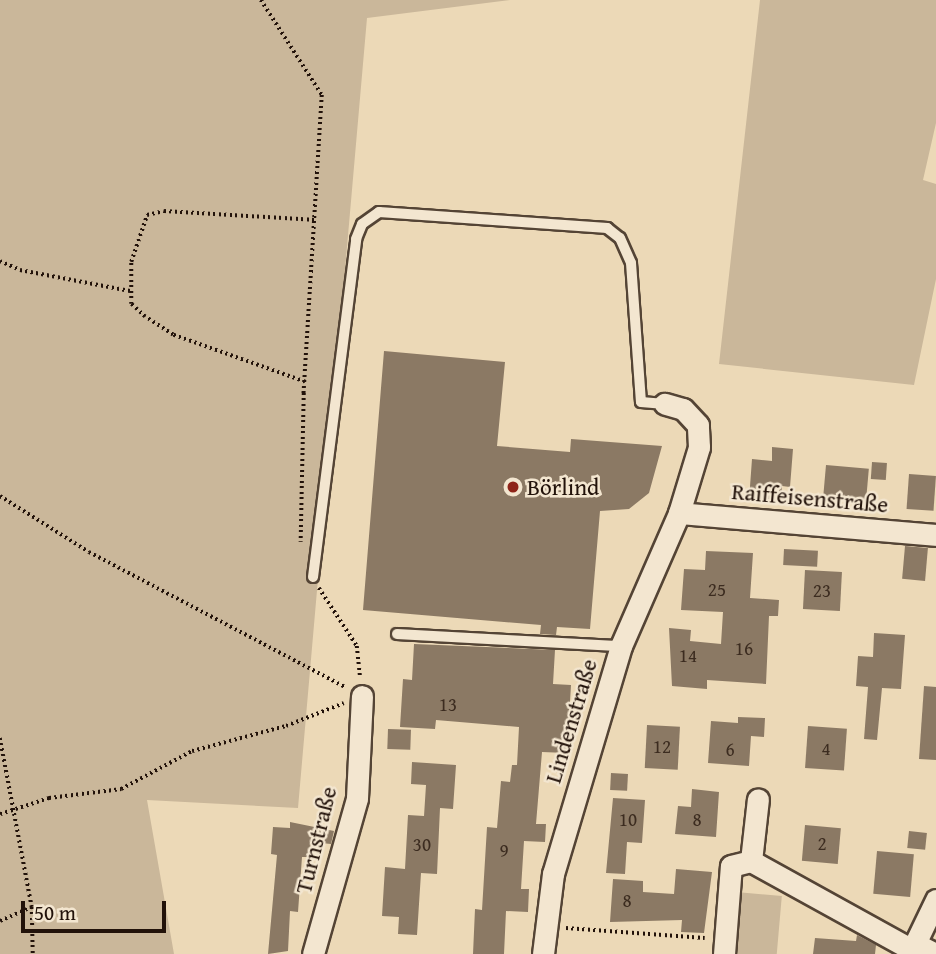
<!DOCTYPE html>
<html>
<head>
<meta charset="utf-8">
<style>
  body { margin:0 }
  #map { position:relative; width:936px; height:954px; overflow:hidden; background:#ecd9b7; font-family:"Gentium Book Plus",serif }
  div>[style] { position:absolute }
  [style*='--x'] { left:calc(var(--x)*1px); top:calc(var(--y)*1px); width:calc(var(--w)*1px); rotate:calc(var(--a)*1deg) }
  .green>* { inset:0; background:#cab79a; transform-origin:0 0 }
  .building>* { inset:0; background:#8b7964; transform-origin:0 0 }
  .path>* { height:3.5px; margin-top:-1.75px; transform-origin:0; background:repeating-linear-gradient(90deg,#22120a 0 2px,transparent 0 5.5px) }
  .roads { filter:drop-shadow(2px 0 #544435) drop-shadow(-2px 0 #544435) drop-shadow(0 2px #544435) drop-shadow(0 -2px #544435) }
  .lane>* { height:10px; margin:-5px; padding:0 5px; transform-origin:5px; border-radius:5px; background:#f3e6d0 }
  .street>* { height:21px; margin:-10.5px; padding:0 10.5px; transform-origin:10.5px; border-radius:10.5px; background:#f3e6d0 }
  .dots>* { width:19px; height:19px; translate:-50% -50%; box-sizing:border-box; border:4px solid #f3e6d0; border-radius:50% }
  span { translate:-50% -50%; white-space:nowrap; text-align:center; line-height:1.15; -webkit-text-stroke:5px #f3e6d0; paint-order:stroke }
  .number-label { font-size:19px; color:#3c2c20 }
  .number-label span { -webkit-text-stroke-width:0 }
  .poi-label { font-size:23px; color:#22120a }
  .left { translate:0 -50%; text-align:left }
  .street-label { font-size:23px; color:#22120a }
  .scale { position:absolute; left:21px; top:901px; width:145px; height:32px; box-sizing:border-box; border:4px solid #22120a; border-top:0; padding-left:9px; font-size:21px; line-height:24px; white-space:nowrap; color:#22120a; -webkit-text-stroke:5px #f3e6d0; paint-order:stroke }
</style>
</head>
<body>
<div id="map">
  <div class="green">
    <div style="clip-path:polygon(0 0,510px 0,367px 18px,298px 808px,147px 800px,174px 954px,0 954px)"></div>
    <div style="clip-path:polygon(760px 0,936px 0,936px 123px,923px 180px,936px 184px,936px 279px,914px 385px,719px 364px)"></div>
    <div style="left:736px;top:892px;width:46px;height:62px;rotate:5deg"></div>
  </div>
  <div class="building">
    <div style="clip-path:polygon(384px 351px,505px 362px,497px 446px,570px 452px,571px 439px,662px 446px,649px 493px,629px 509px,600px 511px,590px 629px,557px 627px,556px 635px,540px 634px,541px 625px,363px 610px)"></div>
    <div style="clip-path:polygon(772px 447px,793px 449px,790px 487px,782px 486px,781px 503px,749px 500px,752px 459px,772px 461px)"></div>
    <div style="left:872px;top:462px;width:15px;height:17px;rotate:4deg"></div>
    <div style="left:826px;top:465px;width:43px;height:34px;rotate:5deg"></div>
    <div style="left:909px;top:474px;width:27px;height:35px;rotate:4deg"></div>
    <div style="left:905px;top:546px;width:23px;height:33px;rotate:5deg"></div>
    <div style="left:784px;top:549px;width:34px;height:16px;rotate:3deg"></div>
    <div style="clip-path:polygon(706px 551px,753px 553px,750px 598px,779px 600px,778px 616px,769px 616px,766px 684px,707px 680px,707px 689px,672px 686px,669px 628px,691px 630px,690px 641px,721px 644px,723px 612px,681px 610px,684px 569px,705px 570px)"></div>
    <div style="left:805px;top:570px;width:37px;height:39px;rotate:3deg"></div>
    <div style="clip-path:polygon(874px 633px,905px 635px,901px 689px,882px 688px,877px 740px,864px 739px,868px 687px,856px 686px,858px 656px,873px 657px)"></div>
    <div style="clip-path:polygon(414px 644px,555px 650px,553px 684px,571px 685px,567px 753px,542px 752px,536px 824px,546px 824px,545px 842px,524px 841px,521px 889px,529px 889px,528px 912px,506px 911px,504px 954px,473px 954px,475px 909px,482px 910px,487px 827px,497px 828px,501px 781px,510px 782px,512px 765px,517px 765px,519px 727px,436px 720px,435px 729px,400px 727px,403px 679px,412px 680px)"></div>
    <div style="clip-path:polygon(924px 686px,936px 687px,936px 760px,919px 759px)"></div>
    <div style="clip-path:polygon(738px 717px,765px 718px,764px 737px,751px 736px,749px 766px,708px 763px,711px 721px,738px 723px)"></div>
    <div style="left:647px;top:725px;width:33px;height:43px;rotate:3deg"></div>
    <div style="left:808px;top:726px;width:39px;height:42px;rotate:4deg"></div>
    <div style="left:388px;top:729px;width:23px;height:20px;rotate:2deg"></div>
    <div style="clip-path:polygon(412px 762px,456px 765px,453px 809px,440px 808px,437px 874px,421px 873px,417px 935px,398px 934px,399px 917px,382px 916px,385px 867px,405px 869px,408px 815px,424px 816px,426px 785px,411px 784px)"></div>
    <div style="left:611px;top:773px;width:17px;height:17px;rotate:3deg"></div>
    <div style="clip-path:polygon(692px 789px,719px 792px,716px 837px,675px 834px,678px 806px,691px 807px)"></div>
    <div style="clip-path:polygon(613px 798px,645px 800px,642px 843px,627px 842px,625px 874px,606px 873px)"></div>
    <div style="clip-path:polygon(290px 822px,334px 831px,331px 844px,311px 842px,310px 857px,302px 857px,298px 912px,290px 911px,288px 951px,268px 954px,277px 855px,271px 854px,273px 827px,290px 828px)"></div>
    <div style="left:805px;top:825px;width:36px;height:36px;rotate:5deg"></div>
    <div style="left:909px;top:831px;width:18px;height:17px;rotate:6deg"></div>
    <div style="left:877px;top:851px;width:37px;height:43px;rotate:5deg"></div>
    <div style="clip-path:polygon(676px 869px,712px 872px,704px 933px,681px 932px,682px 920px,610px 922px,613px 879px,643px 881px,643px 892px,674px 894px)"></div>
    <div style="clip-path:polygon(857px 935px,876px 945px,875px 954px,813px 954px,815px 938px,856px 941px)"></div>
  </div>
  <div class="path">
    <div style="--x:261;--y:0;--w:113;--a:57.3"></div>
    <div style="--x:322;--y:95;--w:299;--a:93.5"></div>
    <div style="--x:304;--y:393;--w:149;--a:91.2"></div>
    <div style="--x:0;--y:261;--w:22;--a:24"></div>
    <div style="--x:20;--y:270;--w:112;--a:10.8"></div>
    <div style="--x:305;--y:382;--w:140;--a:-160.4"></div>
    <div style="--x:173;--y:335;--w:33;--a:-147"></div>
    <div style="--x:145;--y:317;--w:19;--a:-137"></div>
    <div style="--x:131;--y:304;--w:42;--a:-90"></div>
    <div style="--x:131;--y:262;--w:50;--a:-71.2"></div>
    <div style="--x:147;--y:215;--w:17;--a:-13"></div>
    <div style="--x:164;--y:211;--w:153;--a:3.4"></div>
    <div style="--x:0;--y:496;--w:105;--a:32.2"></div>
    <div style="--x:89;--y:552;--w:289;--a:27.8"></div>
    <div style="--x:319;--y:588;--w:69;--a:56.8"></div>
    <div style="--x:357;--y:646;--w:30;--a:84"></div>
    <div style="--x:0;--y:738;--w:172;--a:79.3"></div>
    <div style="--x:32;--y:907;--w:47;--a:88.8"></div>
    <div style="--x:0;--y:814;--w:52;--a:-18.1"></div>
    <div style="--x:49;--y:798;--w:73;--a:-7.1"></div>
    <div style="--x:121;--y:789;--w:81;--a:-28.2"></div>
    <div style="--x:192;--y:751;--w:97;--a:-14.9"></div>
    <div style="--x:286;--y:726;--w:62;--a:-21.6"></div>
    <div style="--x:0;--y:921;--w:35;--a:-24"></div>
    <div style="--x:566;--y:928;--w:139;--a:4.1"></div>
  </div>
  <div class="roads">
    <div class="lane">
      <div style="--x:313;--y:577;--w:341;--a:-82.7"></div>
      <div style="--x:356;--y:239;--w:16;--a:-68"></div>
      <div style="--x:362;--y:224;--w:21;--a:-35"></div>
      <div style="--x:379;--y:212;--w:229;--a:4"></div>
      <div style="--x:607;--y:228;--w:16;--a:38"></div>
      <div style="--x:620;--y:238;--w:27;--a:66"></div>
      <div style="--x:631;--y:263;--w:139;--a:85.9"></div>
      <div style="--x:641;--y:402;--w:24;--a:5"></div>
      <div style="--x:397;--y:634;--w:224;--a:3.1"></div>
    </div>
    <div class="street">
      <div style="--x:679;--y:513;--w:258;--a:4.9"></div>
      <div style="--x:751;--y:861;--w:184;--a:28.9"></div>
      <div style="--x:751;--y:861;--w:62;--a:-83.6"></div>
      <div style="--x:916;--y:944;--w:22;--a:27"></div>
      <div style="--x:313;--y:954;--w:162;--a:-74.2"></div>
      <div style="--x:357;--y:798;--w:102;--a:-87.2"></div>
      <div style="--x:543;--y:954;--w:81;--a:-82.9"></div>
      <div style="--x:553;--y:874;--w:238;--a:-73.4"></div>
      <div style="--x:621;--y:646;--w:145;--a:-66.4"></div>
      <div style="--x:679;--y:513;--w:69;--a:-73.1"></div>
      <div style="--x:699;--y:447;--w:22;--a:-93"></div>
      <div style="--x:698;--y:425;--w:22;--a:-133"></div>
      <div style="--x:683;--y:409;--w:19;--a:-164"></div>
      <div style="--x:724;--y:954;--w:88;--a:-85.5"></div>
      <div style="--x:731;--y:866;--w:21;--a:-14"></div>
      <div style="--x:910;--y:954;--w:60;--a:-64.3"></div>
    </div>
  </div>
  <div class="dots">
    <div style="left:513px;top:487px;background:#8f2418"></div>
  </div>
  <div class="number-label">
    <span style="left:717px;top:590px">25</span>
    <span style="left:822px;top:591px">23</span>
    <span style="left:744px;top:649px">16</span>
    <span style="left:688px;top:656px">14</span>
    <span style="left:448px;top:705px">13</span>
    <span style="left:662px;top:747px">12</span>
    <span style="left:826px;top:749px">4</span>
    <span style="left:730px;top:750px">6</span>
    <span style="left:628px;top:820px">10</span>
    <span style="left:697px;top:820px">8</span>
    <span style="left:822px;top:844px">2</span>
    <span style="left:422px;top:845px">30</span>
    <span style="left:504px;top:851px">9</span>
    <span style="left:627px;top:901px">8</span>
  </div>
  <div class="poi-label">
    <span class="left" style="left:527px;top:487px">Börlind</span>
  </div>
  <div class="street-label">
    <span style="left:810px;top:498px;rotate:5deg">Raiffeisenstraße</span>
    <span style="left:571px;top:721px;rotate:-73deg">Lindenstraße</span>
    <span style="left:316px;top:840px;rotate:-76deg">Turnstraße</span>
  </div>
  <div class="scale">50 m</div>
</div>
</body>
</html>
